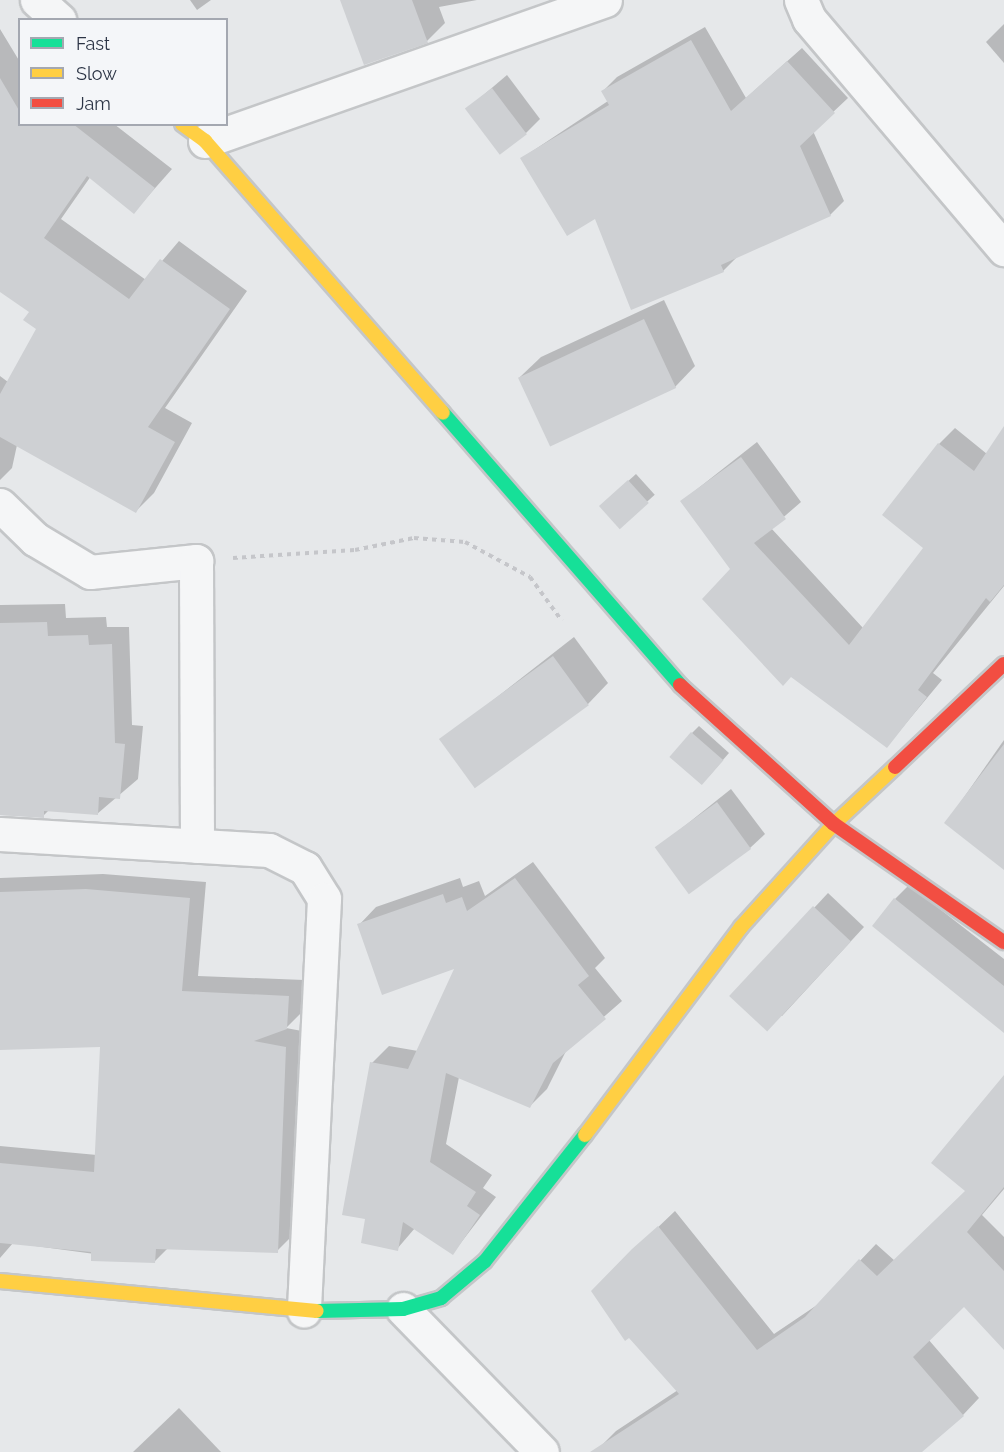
<!DOCTYPE html>
<html>
<head>
<meta charset="utf-8">
<style>
  body { margin:0 }
  #map { position:relative; width:1004px; height:1452px; overflow:hidden; background:#e6e8ea; font-family:Raleway,sans-serif }
  div>[style] { position:absolute }
  [style*='--x'] { left:calc(var(--x)*1px); top:calc(var(--y)*1px); width:calc(var(--w)*1px); rotate:calc(var(--a)*1deg) }
  .shadow>* { inset:0; background:#0003; transform-origin:0 0 }
  .building>* { inset:0; background:#ced0d3; transform-origin:0 0 }
  .path>* { height:4px; margin-top:-2px; transform-origin:0; background:repeating-linear-gradient(90deg,#c5c6ca 0 4.5px,transparent 0 9px) }
  .roads { filter:drop-shadow(2px 0 #c4c6c8) drop-shadow(-2px 0 #c4c6c8) drop-shadow(0 2px #c4c6c8) drop-shadow(0 -2px #c4c6c8) }
  .street>* { height:33px; margin:-16.5px; padding:0 16.5px; transform-origin:16.5px; border-radius:16.5px; background:#f5f6f7 }
  .fast>* { height:14px; margin:-7px; padding:0 7px; transform-origin:7px; border-radius:7px; background:#16e098 }
  .slow>* { height:14px; margin:-7px; padding:0 7px; transform-origin:7px; border-radius:7px; background:#ffcf43 }
  .jam>* { height:14px; margin:-7px; padding:0 7px; transform-origin:7px; border-radius:7px; background:#f24e42 }
  span { translate:-50% -50%; white-space:nowrap; text-align:center; line-height:1.15; -webkit-text-stroke:5px #f4f6f9; paint-order:stroke }
  .legend { position:absolute; left:18px; top:18px; width:210px; height:108px; box-sizing:border-box; background:#f4f6f9; border:2px solid #a4a8b1; margin:0; padding:8px 10px; list-style:none; font-size:18px; color:#2b3445 }
  .legend li { display:flex; align-items:center; gap:12px; height:30px }
  .legend b { width:30px; border:2px solid #a4a8b1 }
</style>
</head>
<body>
<div id="map">
  <div class="shadow">
    <div style="clip-path:polygon(190px 0,211px 0,197px 10px)"></div>
    <div style="clip-path:polygon(342px 0,477px 0,439px 7px,445px 23px,427px 41px)"></div>
    <div style="clip-path:polygon(1004px 24px,1004px 63px,986px 42px)"></div>
    <div style="clip-path:polygon(705px 27px,746px 98px,802px 48px,848px 98px,813px 131px,844px 201px,830px 215px,738px 256px,723px 271px,596px 217px,522px 158px,608px 101px,603px 91px,617px 77px)"></div>
    <div style="clip-path:polygon(0 29px,20px 62px,20px 124px,114px 124px,172px 169px,134px 212px,91px 176px,61px 219px,146px 280px,179px 241px,247px 291px,165px 408px,192px 423px,154px 493px,136px 511px,17px 445px,12px 468px,0 480px,0 376px,8px 382px,38px 329px,31px 312px,0 290px)"></div>
    <div style="clip-path:polygon(507px 75px,540px 119px,526px 133px,467px 109px)"></div>
    <div style="clip-path:polygon(664px 300px,695px 366px,675px 387px,520px 377px,541px 357px)"></div>
    <div style="clip-path:polygon(955px 428px,987px 454px,1004px 428px,1004px 586px,933px 673px,942px 680px,887px 746px,732px 569px,682px 501px,757px 442px,801px 502px,771px 528px,863px 628px,925px 548px,939px 444px)"></div>
    <div style="left:636px;top:474px;width:28px;height:47px;rotate:48deg"></div>
    <div style="clip-path:polygon(65px 604px,66px 618px,106px 617px,107px 627px,129px 627px,132px 725px,143px 726px,138px 779px,97px 814px,49px 810px,43px 816px,0 815px,0 605px)"></div>
    <div style="clip-path:polygon(574px 637px,608px 683px,588px 704px,442px 740px)"></div>
    <div style="clip-path:polygon(699px 726px,729px 753px,709px 776px,692px 733px)"></div>
    <div style="clip-path:polygon(1004px 740px,1004px 868px,946px 823px)"></div>
    <div style="clip-path:polygon(731px 789px,765px 834px,750px 848px,657px 848px)"></div>
    <div style="clip-path:polygon(533px 862px,605px 958px,595px 968px,622px 1001px,567px 1049px,547px 1089px,530px 1106px,459px 1077px,446px 1144px,492px 1175px,483px 1188px,496px 1197px,453px 1253px,415px 1228px,397px 1249px,366px 1218px,372px 1063px,389px 1046px,418px 1051px,457px 967px,359px 925px,376px 907px,460px 878px,463px 887px,479px 881px,485px 896px)"></div>
    <div style="clip-path:polygon(103px 874px,206px 882px,198px 976px,304px 980px,303px 1011px,286px 1028px,302px 1031px,293px 1235px,277px 1251px,168px 1248px,154px 1262px,13px 1243px,0 1258px,0 1146px,97px 1155px,101px 1046px,0 1049px,0 878px)"></div>
    <div style="clip-path:polygon(909px 885px,1004px 959px,1004px 1030px,895px 899px)"></div>
    <div style="clip-path:polygon(828px 893px,864px 927px,782px 1016px,732px 996px)"></div>
    <div style="clip-path:polygon(1004px 1077px,1004px 1189px,982px 1215px,1004px 1237px,1004px 1314px,964px 1305px,928px 1339px,979px 1398px,963px 1415px,920px 1452px,602px 1452px,599px 1448px,616px 1431px,678px 1390px,609px 1274px,675px 1211px,774px 1334px,820px 1303px,876px 1244px,895px 1261px,967px 1190px)"></div>
    <div style="clip-path:polygon(179px 1408px,221px 1452px,133px 1452px)"></div>
  </div>
  <div class="building">
    <div style="clip-path:polygon(340px 0,412px 0,428px 43px,364px 65px)"></div>
    <div style="clip-path:polygon(691px 40px,731px 111px,787px 61px,835px 113px,800px 146px,831px 216px,721px 265px,724px 272px,631px 310px,595px 219px,567px 236px,520px 158px,609px 105px,601px 91px)"></div>
    <div style="clip-path:polygon(0 78px,20px 112px,20px 124px,73px 124px,155px 188px,134px 214px,87px 176px,44px 238px,129px 299px,160px 259px,230px 309px,148px 427px,175px 442px,136px 513px,0 437px,0 394px,36px 329px,23px 320px,29px 312px,0 292px)"></div>
    <div style="left:492px;top:88px;width:58px;height:34px;rotate:53deg"></div>
    <div style="left:644px;top:319px;width:76px;height:139px;rotate:65deg"></div>
    <div style="clip-path:polygon(1004px 426px,1004px 585px,990px 602px,986px 598px,918px 690px,927px 697px,887px 748px,791px 677px,783px 686px,702px 599px,730px 569px,680px 501px,741px 457px,786px 519px,754px 543px,849px 645px,923px 548px,882px 515px,938px 443px,974px 471px)"></div>
    <div style="left:628px;top:480px;width:31px;height:39px;rotate:48deg"></div>
    <div style="clip-path:polygon(47px 622px,48px 636px,88px 635px,89px 645px,112px 644px,115px 743px,125px 744px,120px 799px,99px 797px,98px 815px,44px 811px,44px 818px,0 815px,0 623px)"></div>
    <div style="left:553px;top:656px;width:61px;height:141px;rotate:54deg"></div>
    <div style="left:691px;top:732px;width:43px;height:33px;rotate:41deg"></div>
    <div style="clip-path:polygon(1004px 744px,1004px 870px,944px 823px)"></div>
    <div style="left:717px;top:802px;width:58px;height:77px;rotate:54deg"></div>
    <div style="clip-path:polygon(515px 878px,589px 976px,578px 985px,606px 1019px,553px 1063px,530px 1108px,446px 1073px,430px 1162px,476px 1192px,467px 1206px,480px 1215px,453px 1255px,403px 1222px,398px 1251px,361px 1243px,365px 1219px,342px 1215px,370px 1062px,408px 1069px,454px 969px,382px 995px,357px 924px,443px 894px,446px 903px,462px 897px,467px 911px)"></div>
    <div style="clip-path:polygon(86px 889px,190px 898px,182px 991px,289px 996px,287px 1029px,254px 1041px,286px 1047px,278px 1253px,156px 1249px,155px 1263px,91px 1261px,91px 1252px,0 1243px,0 1163px,94px 1172px,100px 1047px,0 1050px,0 892px)"></div>
    <div style="clip-path:polygon(894px 898px,1004px 986px,1004px 1033px,872px 926px)"></div>
    <div style="left:813px;top:906px;width:52px;height:123px;rotate:43deg"></div>
    <div style="clip-path:polygon(1004px 1075px,1004px 1187px,967px 1232px,1004px 1271px,1004px 1350px,964px 1307px,913px 1357px,964px 1416px,922px 1452px,590px 1452px,679px 1394px,629px 1338px,625px 1341px,591px 1291px,632px 1249px,658px 1226px,757px 1350px,805px 1317px,859px 1259px,877px 1276px,965px 1191px,931px 1163px)"></div>
  </div>
  <div class="path">
    <div style="--x:233;--y:558;--w:122;--a:-3.8"></div>
    <div style="--x:355;--y:550;--w:60;--a:-11.5"></div>
    <div style="--x:414;--y:538;--w:51;--a:4.5"></div>
    <div style="--x:465;--y:542;--w:74;--a:28.3"></div>
    <div style="--x:530;--y:577;--w:54;--a:54"></div>
  </div>
  <div class="roads">
    <div class="street">
      <div style="--x:37;--y:0;--w:30;--a:42"></div>
      <div style="--x:801;--y:0;--w:21;--a:67"></div>
      <div style="--x:809;--y:19;--w:302;--a:49.7"></div>
      <div style="--x:205;--y:141;--w:424;--a:-19.4"></div>
      <div style="--x:0;--y:505;--w:49;--a:44.2"></div>
      <div style="--x:35;--y:539;--w:64;--a:31"></div>
      <div style="--x:90;--y:572;--w:107;--a:-5.9"></div>
      <div style="--x:196;--y:561;--w:285;--a:89.8"></div>
      <div style="--x:0;--y:834;--w:269;--a:3.4"></div>
      <div style="--x:269;--y:850;--w:40;--a:26.6"></div>
      <div style="--x:305;--y:868;--w:36;--a:58"></div>
      <div style="--x:324;--y:899;--w:412;--a:92.8"></div>
      <div style="--x:403;--y:1309;--w:199;--a:45.8"></div>
    </div>
    <div class="fast">
      <div style="--x:443;--y:413;--w:361;--a:48.9"></div>
      <div style="--x:317;--y:1311;--w:86;--a:-1.3"></div>
      <div style="--x:403;--y:1309;--w:40;--a:-16"></div>
      <div style="--x:441;--y:1298;--w:57;--a:-40.1"></div>
      <div style="--x:485;--y:1261;--w:161;--a:-51.6"></div>
    </div>
    <div class="slow">
      <div style="--x:182;--y:124;--w:29;--a:36"></div>
      <div style="--x:205;--y:141;--w:361;--a:48.8"></div>
      <div style="--x:585;--y:1135;--w:260;--a:-53.1"></div>
      <div style="--x:741;--y:927;--w:139;--a:-47.9"></div>
      <div style="--x:834;--y:824;--w:83;--a:-43.1"></div>
      <div style="--x:0;--y:1281;--w:318;--a:5.4"></div>
    </div>
    <div class="jam">
      <div style="--x:680;--y:685;--w:207;--a:42.1"></div>
      <div style="--x:834;--y:824;--w:207;--a:34.8"></div>
      <div style="--x:895;--y:767;--w:150;--a:-43.4"></div>
    </div>
  </div>
  <ul class="legend">
  <li><b style="height:8px;background:#16e098"></b>Fast</li>
  <li><b style="height:8px;background:#ffcf43"></b>Slow</li>
  <li><b style="height:8px;background:#f24e42"></b>Jam</li>
  </ul>
</div>
</body>
</html>
